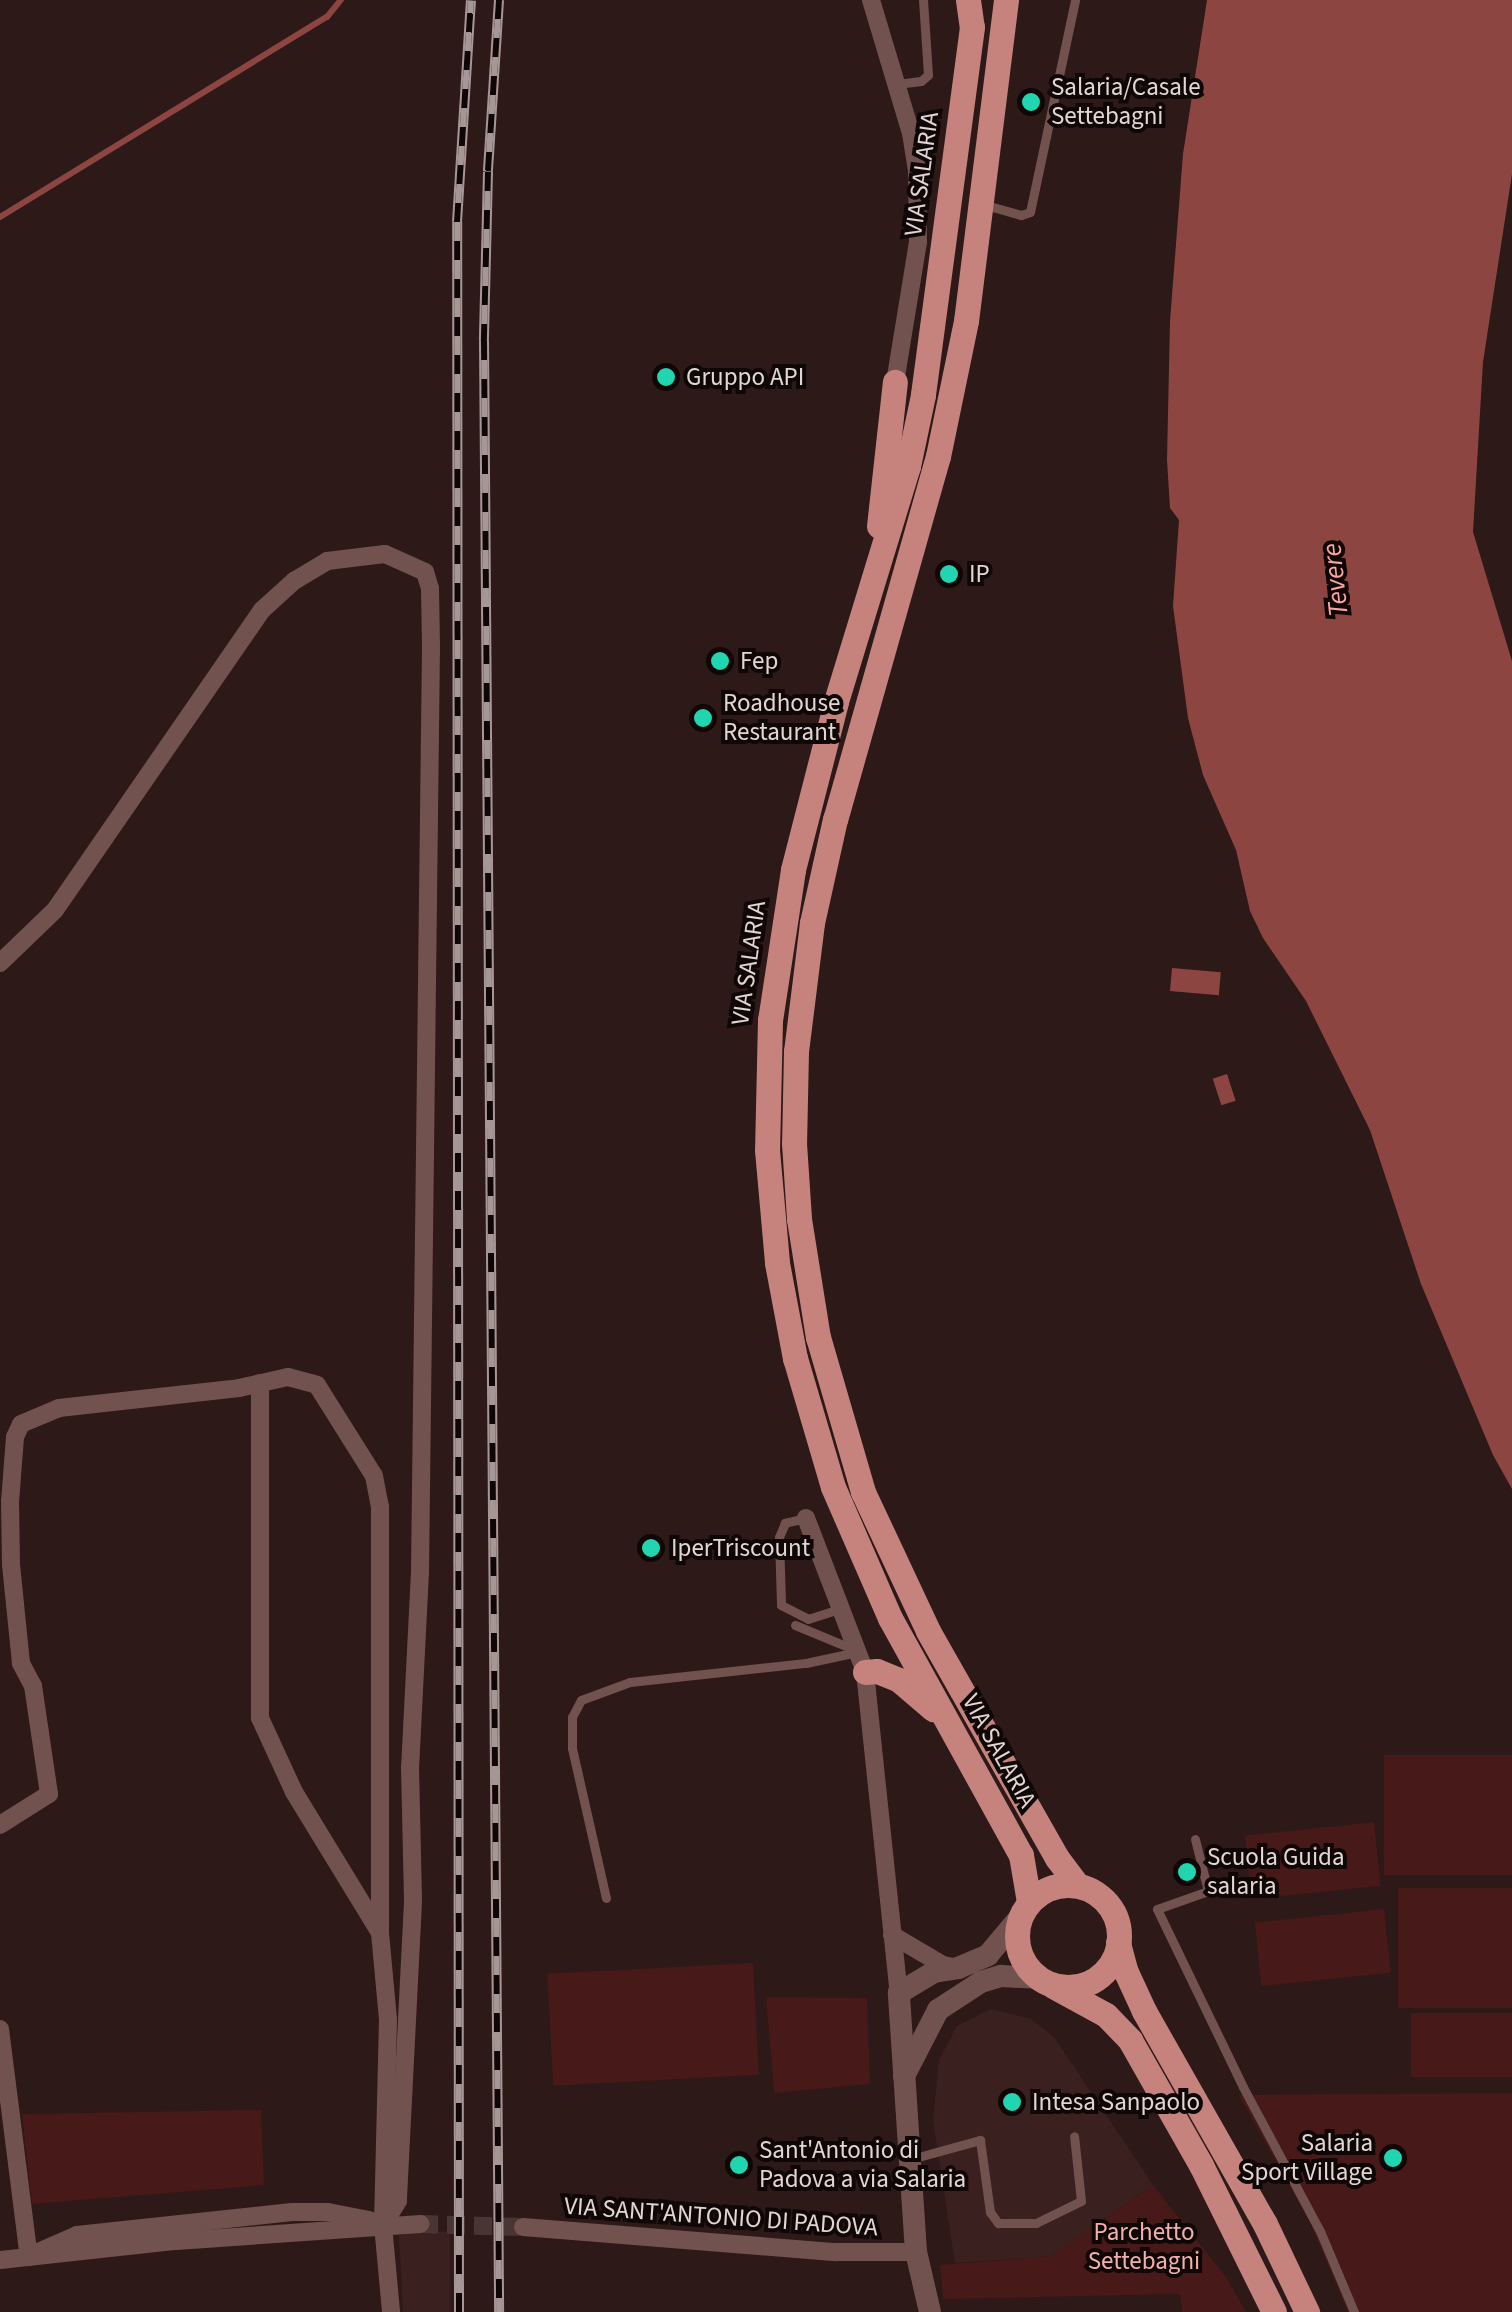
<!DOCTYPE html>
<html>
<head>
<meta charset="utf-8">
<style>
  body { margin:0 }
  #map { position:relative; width:1512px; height:2312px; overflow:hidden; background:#2d1918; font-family:"Source Sans 3",sans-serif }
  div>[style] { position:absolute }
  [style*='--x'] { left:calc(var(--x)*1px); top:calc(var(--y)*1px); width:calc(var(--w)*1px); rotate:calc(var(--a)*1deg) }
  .built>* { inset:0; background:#3a2120 }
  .green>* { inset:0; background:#471918; transform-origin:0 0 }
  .water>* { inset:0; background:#8d4542; transform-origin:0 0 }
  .stream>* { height:6px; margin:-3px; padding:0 3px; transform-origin:3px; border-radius:3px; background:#8d4542 }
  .minor-tunnel>* { height:18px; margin-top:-9px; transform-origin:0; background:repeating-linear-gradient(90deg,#483534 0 18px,transparent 0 27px) }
  .service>* { height:9px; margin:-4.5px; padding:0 4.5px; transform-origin:4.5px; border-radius:4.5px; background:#72524f }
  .minor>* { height:18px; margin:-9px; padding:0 9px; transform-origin:9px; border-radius:9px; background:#72524f }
  .tertiary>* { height:22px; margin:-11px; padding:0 11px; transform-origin:11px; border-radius:11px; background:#72524f }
  .primary>* { height:25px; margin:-12.5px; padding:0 12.5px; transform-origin:12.5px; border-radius:12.5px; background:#c6837e }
  .primary>.ring { margin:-12.5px; padding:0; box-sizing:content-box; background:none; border:25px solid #c6837e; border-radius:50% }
  .rail>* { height:10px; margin-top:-5px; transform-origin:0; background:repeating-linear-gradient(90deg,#0f0706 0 19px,#a69695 0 38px); box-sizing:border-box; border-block:2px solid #a69695 }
  .dots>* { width:28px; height:28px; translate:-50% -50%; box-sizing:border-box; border:5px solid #0f0706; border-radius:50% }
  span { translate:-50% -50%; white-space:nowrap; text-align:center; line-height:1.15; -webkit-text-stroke:8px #0f0706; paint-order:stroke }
  .poi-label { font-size:25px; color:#e3d5d4 }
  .left { translate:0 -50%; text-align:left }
  .right { translate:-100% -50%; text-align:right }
  .street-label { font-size:25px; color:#e3d5d4 }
  .park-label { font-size:25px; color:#f1b0ab }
  .water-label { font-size:28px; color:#fba5a0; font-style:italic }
</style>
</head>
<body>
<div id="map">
  <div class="built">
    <div style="clip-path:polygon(990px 2009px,1031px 2019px,1054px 2037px,1153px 2185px,1051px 2256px,955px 2263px,933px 2120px,939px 2060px,957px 2026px)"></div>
    <div style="clip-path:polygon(419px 2230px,450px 2232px,450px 2312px,403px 2312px,399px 2236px)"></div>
  </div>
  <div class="green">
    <div style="left:1512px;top:1755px;width:120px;height:128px;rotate:90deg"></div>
    <div style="left:1374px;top:1822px;width:64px;height:130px;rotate:84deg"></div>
    <div style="left:1512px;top:1888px;width:120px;height:114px;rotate:90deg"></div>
    <div style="left:1384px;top:1909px;width:64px;height:130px;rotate:84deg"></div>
    <div style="left:753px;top:1963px;width:112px;height:206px;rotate:87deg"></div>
    <div style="clip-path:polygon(766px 1997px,867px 1998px,870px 2084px,774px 2093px)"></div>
    <div style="left:1512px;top:2013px;width:64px;height:101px;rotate:90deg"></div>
    <div style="clip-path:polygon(1512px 2093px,1512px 2312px,1348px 2312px,1310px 2222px,1239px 2095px)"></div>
    <div style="clip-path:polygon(261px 2110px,264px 2185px,32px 2204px,22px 2114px)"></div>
    <div style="clip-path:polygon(1153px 2185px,1226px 2277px,1246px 2312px,1182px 2312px,1180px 2294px,943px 2299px,940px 2265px,1051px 2256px)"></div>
  </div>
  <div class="water">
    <div style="clip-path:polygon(1207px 0,1512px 0,1512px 174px,1483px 362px,1473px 532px,1512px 661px,1512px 1489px,1493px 1455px,1421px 1284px,1370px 1130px,1306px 1001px,1263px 938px,1250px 911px,1236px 850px,1203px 775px,1188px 718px,1173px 606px,1179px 520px,1170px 508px,1167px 460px,1170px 321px,1183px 154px)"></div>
    <div style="left:1172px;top:968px;width:49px;height:23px;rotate:5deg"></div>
    <div style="left:1227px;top:1074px;width:28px;height:15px;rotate:72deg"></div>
  </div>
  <div class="stream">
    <div style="--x:0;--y:217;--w:383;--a:-31.5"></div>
    <div style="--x:327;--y:17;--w:22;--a:-51"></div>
  </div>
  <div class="minor-tunnel">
    <div style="--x:420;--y:2224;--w:103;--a:1.7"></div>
  </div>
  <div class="service">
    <div style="--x:897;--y:84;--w:24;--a:-7"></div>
    <div style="--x:921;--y:81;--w:9;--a:-41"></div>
    <div style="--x:928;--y:75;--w:75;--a:-93.8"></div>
    <div style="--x:982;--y:204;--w:41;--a:15.8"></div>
    <div style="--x:1021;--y:215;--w:9;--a:-18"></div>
    <div style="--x:1030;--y:212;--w:217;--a:-78"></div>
    <div style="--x:806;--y:1518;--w:22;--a:167"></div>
    <div style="--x:785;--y:1523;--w:15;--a:113"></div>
    <div style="--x:779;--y:1537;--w:68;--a:88.3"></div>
    <div style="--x:781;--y:1605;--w:30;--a:27"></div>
    <div style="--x:808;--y:1619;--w:35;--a:-18"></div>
    <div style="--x:795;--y:1625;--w:63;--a:22.5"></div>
    <div style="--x:1195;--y:1839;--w:54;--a:76"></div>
    <div style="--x:1208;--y:1891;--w:54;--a:160.6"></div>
    <div style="--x:1157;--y:1909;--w:198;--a:64.2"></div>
    <div style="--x:1243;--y:2087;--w:163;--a:61.9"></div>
    <div style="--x:1320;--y:2231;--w:88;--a:67.2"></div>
    <div style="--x:606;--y:1898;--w:154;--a:-102.8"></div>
    <div style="--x:572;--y:1748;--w:31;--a:-90"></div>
    <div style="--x:572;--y:1717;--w:19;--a:-62"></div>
    <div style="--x:581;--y:1700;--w:52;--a:-20.2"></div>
    <div style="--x:630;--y:1682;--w:177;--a:-6.2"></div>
    <div style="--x:806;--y:1663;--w:52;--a:-12.2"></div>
    <div style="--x:911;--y:2159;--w:72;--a:-15.4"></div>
    <div style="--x:980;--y:2140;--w:73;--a:82.1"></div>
    <div style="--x:990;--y:2212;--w:14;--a:54"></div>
    <div style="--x:998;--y:2223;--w:38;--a:0"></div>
    <div style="--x:1036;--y:2223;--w:50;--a:-26.1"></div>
    <div style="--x:1081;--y:2201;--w:65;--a:-96.1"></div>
  </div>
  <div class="minor">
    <div style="--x:871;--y:0;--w:139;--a:73.3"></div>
    <div style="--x:911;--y:133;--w:38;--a:81"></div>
    <div style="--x:917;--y:171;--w:71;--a:89.2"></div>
    <div style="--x:918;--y:242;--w:142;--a:99.3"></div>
    <div style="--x:0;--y:963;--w:76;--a:-43.9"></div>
    <div style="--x:55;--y:910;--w:364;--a:-55.4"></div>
    <div style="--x:262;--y:610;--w:43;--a:-42.2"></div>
    <div style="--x:294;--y:581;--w:39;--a:-31"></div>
    <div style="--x:327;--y:561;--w:58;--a:-6.9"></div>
    <div style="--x:385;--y:554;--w:44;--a:24.2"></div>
    <div style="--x:425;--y:572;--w:17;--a:73"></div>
    <div style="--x:430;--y:588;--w:58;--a:89"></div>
    <div style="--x:431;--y:646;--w:926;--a:90.68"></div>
    <div style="--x:420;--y:1572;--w:195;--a:92.9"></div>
    <div style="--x:410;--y:1767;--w:135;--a:88.7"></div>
    <div style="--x:413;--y:1902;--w:299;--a:92.9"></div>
    <div style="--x:398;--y:2201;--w:28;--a:122"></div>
    <div style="--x:260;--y:1383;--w:335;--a:90"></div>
    <div style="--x:260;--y:1718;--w:81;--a:65.3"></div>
    <div style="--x:294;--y:1792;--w:163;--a:58.6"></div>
    <div style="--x:806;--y:1518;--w:165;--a:69"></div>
    <div style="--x:865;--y:1672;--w:323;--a:84"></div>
    <div style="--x:0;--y:1825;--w:58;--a:-32.3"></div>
    <div style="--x:49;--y:1794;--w:109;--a:-98.4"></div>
    <div style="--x:33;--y:1686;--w:26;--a:-118"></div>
    <div style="--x:21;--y:1663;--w:100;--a:-95.8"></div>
    <div style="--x:11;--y:1564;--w:62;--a:-90.9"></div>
    <div style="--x:10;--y:1502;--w:65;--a:-85.6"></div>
    <div style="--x:15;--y:1437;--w:14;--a:-65"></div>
    <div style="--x:21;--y:1424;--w:41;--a:-22.8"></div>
    <div style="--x:59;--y:1408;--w:181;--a:-6.3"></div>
    <div style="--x:239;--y:1388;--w:50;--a:-12.7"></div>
    <div style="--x:288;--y:1377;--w:30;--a:15"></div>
    <div style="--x:317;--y:1385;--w:107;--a:57.9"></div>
    <div style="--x:374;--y:1476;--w:32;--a:79"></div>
    <div style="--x:380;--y:1507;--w:426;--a:90"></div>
    <div style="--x:380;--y:1933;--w:87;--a:84.7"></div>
    <div style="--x:388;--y:2020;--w:205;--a:91.4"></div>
    <div style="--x:383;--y:2225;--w:87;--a:84.7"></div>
    <div style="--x:892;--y:1935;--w:59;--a:30.5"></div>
    <div style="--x:943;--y:1965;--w:14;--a:12"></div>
    <div style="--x:0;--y:2029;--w:230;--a:82.8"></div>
    <div style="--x:523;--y:2227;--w:314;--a:4.6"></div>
    <div style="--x:836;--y:2252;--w:80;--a:0"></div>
    <div style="--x:36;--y:2253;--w:45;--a:-23.7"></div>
    <div style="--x:77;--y:2235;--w:216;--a:-6.1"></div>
    <div style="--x:292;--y:2212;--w:36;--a:0"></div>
    <div style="--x:328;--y:2212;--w:42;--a:11"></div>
    <div style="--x:0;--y:2260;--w:177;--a:-6.2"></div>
    <div style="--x:176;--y:2241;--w:245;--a:-4"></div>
  </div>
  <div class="tertiary">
    <div style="--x:904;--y:2076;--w:74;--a:-62.7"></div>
    <div style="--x:938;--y:2010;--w:51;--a:-33.1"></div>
    <div style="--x:981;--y:1982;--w:21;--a:-17"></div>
    <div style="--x:1001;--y:1976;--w:36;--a:3"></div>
    <div style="--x:930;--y:2312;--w:62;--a:-103.1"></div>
    <div style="--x:916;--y:2252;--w:260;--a:-93.8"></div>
    <div style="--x:899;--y:1993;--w:41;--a:-31"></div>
    <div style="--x:934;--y:1972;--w:24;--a:-9"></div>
    <div style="--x:958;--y:1968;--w:33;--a:-23"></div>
    <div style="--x:988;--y:1955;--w:50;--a:-49.9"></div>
  </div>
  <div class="primary">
    <div style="--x:968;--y:0;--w:27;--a:82"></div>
    <div style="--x:972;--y:27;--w:371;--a:97.6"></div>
    <div style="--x:923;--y:395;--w:73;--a:101.9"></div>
    <div style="--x:908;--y:466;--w:247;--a:107"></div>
    <div style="--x:836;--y:702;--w:173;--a:104.4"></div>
    <div style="--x:793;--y:870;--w:152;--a:98.7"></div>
    <div style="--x:770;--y:1020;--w:130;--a:91.3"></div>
    <div style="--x:767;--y:1150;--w:113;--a:84.9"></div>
    <div style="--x:777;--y:1263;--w:97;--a:79.3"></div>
    <div style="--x:795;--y:1358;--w:134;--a:73.6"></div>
    <div style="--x:833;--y:1487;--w:143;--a:66.5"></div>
    <div style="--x:890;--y:1618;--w:271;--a:61.1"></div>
    <div style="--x:1021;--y:1855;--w:48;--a:80.3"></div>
    <div style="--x:1006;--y:0;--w:323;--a:97.1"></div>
    <div style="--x:966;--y:321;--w:138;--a:101.7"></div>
    <div style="--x:938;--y:456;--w:377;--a:105.8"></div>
    <div style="--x:835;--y:819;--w:107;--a:102.5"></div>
    <div style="--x:812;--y:923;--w:129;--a:97.1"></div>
    <div style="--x:796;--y:1051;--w:92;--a:91.2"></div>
    <div style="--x:794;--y:1143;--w:76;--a:86.2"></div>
    <div style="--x:799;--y:1219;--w:120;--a:80.9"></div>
    <div style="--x:818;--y:1337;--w:161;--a:73.8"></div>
    <div style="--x:863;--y:1492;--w:153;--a:64.9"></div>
    <div style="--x:928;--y:1631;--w:261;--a:60.4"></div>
    <div style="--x:1057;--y:1858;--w:34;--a:53"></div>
    <div style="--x:879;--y:526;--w:145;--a:-83.7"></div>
    <div style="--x:865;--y:1672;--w:12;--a:-5"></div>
    <div style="--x:877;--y:1671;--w:24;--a:22"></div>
    <div style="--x:899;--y:1680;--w:45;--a:40.5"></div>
    <div class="ring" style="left:1017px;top:1885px;width:77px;height:77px"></div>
    <div style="--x:1118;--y:1943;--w:30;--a:75"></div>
    <div style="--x:1126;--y:1972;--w:43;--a:65.2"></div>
    <div style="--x:1144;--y:2011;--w:245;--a:60.4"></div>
    <div style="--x:1265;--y:2224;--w:98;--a:64.5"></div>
    <div style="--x:1053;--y:1986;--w:60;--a:28.7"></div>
    <div style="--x:1106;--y:2015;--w:35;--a:46"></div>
    <div style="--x:1130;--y:2040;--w:144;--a:60.4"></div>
    <div style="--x:1201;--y:2165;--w:164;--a:63.6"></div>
  </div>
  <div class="rail">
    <div style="--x:499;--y:0;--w:172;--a:93.7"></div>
    <div style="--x:488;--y:172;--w:169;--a:91.4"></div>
    <div style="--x:484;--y:341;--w:1971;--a:89.56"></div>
    <div style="--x:459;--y:2312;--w:2090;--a:-90.05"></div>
    <div style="--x:457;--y:222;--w:222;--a:-86.4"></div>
  </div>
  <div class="dots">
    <div style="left:1031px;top:102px;background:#20d5b0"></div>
    <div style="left:666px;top:377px;background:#20d5b0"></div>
    <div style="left:949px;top:574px;background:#20d5b0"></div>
    <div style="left:720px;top:661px;background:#20d5b0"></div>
    <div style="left:703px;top:718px;background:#20d5b0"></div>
    <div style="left:651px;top:1548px;background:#20d5b0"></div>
    <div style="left:1187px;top:1872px;background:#20d5b0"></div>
    <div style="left:1012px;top:2102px;background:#20d5b0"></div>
    <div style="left:1393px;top:2158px;background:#20d5b0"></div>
    <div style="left:739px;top:2165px;background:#20d5b0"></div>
  </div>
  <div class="poi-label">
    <span class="left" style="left:1051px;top:102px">Salaria/Casale<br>Settebagni</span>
    <span class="left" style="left:686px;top:377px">Gruppo API</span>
    <span class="left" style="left:969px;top:574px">IP</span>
    <span class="left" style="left:740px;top:661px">Fep</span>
    <span class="left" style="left:723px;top:718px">Roadhouse<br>Restaurant</span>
    <span class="left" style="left:671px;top:1548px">IperTriscount</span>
    <span class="left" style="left:1207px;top:1872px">Scuola Guida<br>salaria</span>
    <span class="left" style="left:1032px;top:2102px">Intesa Sanpaolo</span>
    <span class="right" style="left:1373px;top:2158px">Salaria<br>Sport Village</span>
    <span class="left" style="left:759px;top:2165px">Sant'Antonio di<br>Padova a via Salaria</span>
  </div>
  <div class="street-label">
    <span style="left:922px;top:174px;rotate:-82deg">VIA SALARIA</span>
    <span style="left:749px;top:963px;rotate:-82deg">VIA SALARIA</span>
    <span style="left:999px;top:1751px;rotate:61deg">VIA SALARIA</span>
    <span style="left:721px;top:2217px;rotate:4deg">VIA SANT'ANTONIO DI PADOVA</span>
  </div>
  <div class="park-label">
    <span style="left:1144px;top:2247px">Parchetto<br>Settebagni</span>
  </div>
  <div class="water-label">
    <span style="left:1335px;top:580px;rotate:-96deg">Tevere</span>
  </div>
</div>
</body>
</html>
